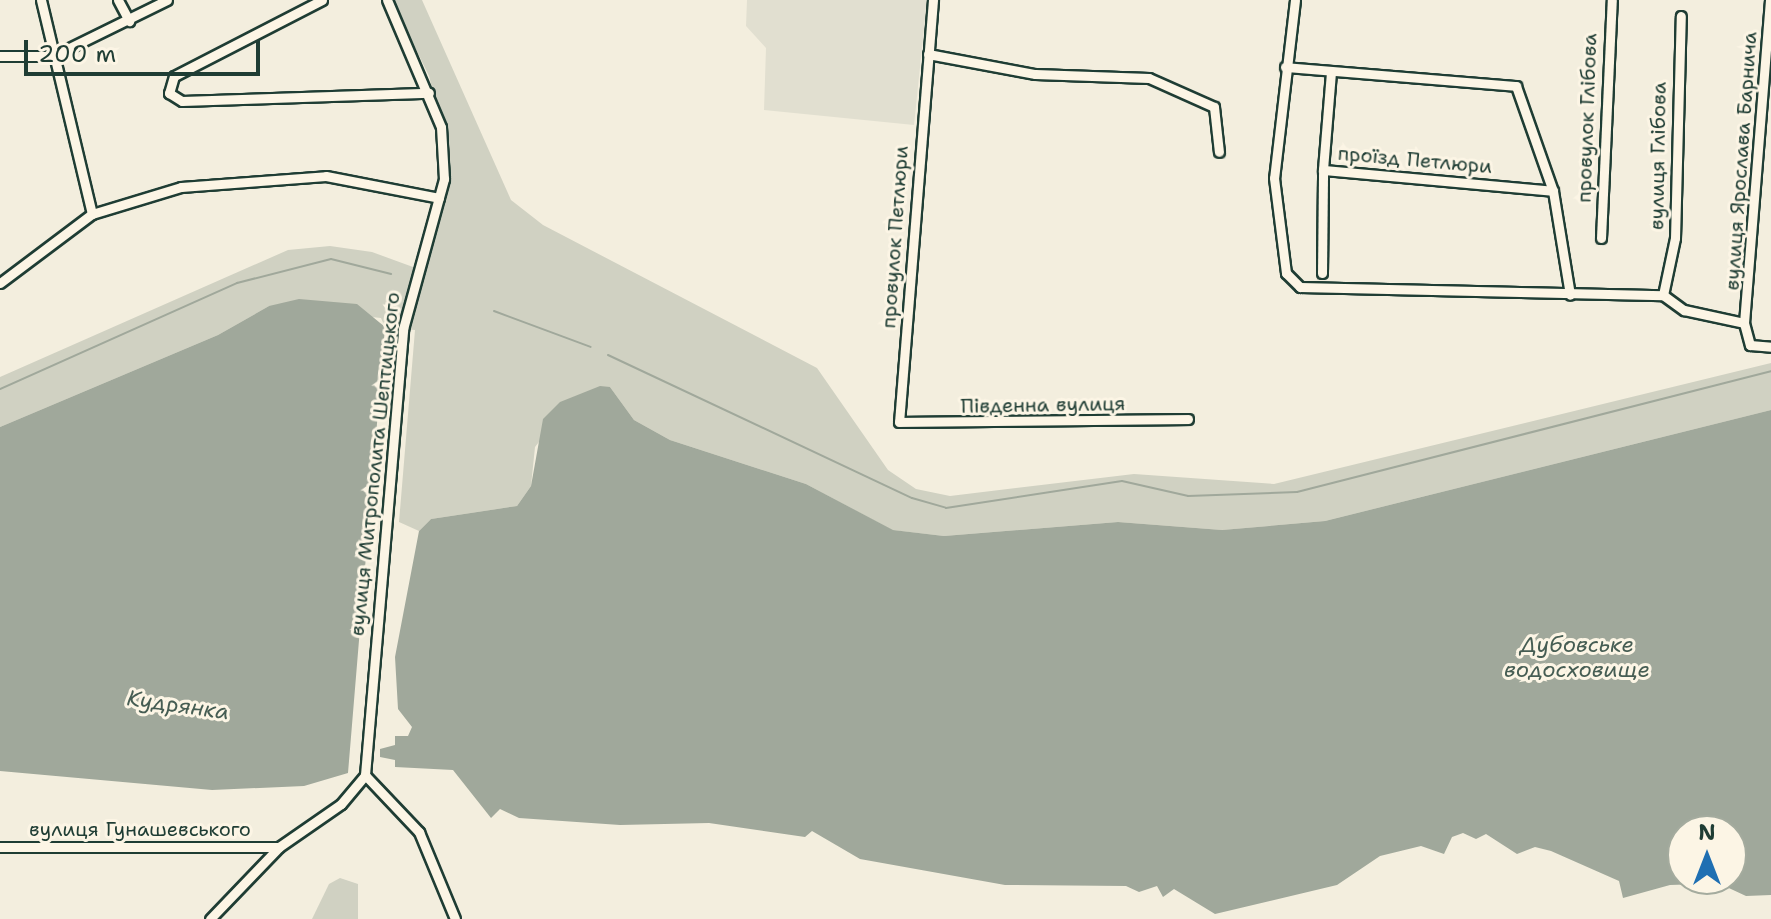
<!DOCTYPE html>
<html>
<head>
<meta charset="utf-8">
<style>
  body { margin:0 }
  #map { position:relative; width:1771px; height:919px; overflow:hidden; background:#f3eede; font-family:"Shantell Sans",sans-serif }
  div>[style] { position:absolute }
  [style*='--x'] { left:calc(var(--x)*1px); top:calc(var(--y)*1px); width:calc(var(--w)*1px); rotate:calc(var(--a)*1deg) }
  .built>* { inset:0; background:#e1dfd0 }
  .green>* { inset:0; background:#d0d1c2 }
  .water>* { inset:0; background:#a0a89b }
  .stream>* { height:2px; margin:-1px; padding:0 1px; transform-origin:1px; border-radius:1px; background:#a0a89b }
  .roads { filter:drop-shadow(2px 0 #1f3d34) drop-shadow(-2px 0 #1f3d34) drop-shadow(0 2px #1f3d34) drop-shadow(0 -2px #1f3d34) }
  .minor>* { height:9px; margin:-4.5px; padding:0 4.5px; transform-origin:4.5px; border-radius:4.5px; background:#fcf5e5 }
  span { translate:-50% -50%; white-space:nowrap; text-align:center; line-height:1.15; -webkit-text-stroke:6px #fcf5e5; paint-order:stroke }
  .street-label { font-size:20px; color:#1f3d34 }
  .water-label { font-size:22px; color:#465d53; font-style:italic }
  .north { position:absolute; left:1667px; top:815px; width:80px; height:80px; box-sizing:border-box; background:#fcf5e5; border:2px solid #a4ab9e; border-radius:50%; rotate:0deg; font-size:22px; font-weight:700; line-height:32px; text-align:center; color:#1f3d34 }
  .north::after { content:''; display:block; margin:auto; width:28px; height:36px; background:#1f6fb2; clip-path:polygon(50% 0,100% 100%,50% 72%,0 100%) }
  .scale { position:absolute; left:24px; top:40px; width:236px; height:36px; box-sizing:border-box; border:4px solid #1f3d34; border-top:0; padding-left:10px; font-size:24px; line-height:28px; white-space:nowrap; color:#1f3d34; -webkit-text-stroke:6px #fcf5e5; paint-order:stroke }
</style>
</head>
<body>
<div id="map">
  <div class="built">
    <div style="clip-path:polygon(747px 0,927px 0,914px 125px,764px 110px,766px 48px,746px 26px)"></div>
  </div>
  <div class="green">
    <div style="clip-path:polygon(392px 0,422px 0,511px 200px,543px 225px,817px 368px,888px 470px,916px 489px,950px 496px,1134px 474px,1274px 484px,1771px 363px,1771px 410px,1325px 521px,1222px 530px,1118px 522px,944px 536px,892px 530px,806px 484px,670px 440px,634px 420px,610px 387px,574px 397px,535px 447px,531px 486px,517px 506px,431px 519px,419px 531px,399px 522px,415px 330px,385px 327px,381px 318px,269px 306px,218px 335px,0 427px,0 377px,288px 250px,330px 246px,372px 252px,413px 267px,413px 280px,436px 229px,449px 153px,429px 76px)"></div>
    <div style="clip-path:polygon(340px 878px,358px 884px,358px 919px,312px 919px,329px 884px)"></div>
  </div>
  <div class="water">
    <div style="clip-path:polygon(299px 299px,357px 304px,385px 327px,348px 773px,304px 786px,212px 790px,0 771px,0 427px,218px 335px,269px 306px)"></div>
    <div style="clip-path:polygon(evenodd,600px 386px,610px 387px,634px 420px,670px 440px,806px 484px,893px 530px,944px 536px,1118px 522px,1222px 530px,1325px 521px,1771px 410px,1771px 895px,1746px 896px,1718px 883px,1708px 892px,1701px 884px,1670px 885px,1623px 898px,1619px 881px,1551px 851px,1535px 847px,1517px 854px,1486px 834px,1476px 839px,1463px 833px,1452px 837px,1444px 854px,1421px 846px,1380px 856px,1337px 885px,1215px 914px,1174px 889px,1163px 897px,1157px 886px,1139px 892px,1126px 886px,1005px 885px,860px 859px,812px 831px,805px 837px,709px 823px,620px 825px,519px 818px,500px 809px,491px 818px,453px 770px,395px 767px,395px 760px,380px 757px,380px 749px,395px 745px,395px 736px,408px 736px,412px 727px,398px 709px,395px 657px,419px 531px,431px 519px,517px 506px,531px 486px,543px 419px,560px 402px,600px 386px,1731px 831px,1731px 879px,1683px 879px,1683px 831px,1731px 831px)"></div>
  </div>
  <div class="stream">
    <div style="--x:494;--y:311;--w:103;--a:20.4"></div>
    <div style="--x:608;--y:355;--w:336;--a:25.2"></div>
    <div style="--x:912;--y:498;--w:35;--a:16"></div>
    <div style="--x:946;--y:508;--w:178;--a:-8.7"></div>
    <div style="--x:1122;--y:481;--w:68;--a:12.8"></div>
    <div style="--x:1188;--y:496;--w:109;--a:-2.1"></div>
    <div style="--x:1297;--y:492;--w:489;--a:-14.3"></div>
    <div style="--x:0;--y:389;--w:260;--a:-24.1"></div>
    <div style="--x:237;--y:283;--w:97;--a:-14.3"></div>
    <div style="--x:331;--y:259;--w:62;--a:14"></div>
  </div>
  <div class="roads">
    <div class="minor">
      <div style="--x:41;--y:0;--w:220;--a:76.6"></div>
      <div style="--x:118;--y:0;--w:24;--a:62"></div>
      <div style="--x:322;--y:0;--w:166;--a:152.8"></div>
      <div style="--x:174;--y:76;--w:18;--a:106"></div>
      <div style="--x:169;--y:93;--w:15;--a:32"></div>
      <div style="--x:182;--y:101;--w:247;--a:-1.9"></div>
      <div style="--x:933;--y:0;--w:423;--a:94.6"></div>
      <div style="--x:899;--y:422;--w:289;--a:-0.6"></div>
      <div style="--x:1295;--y:0;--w:179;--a:96.7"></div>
      <div style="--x:1274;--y:178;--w:96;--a:82.8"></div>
      <div style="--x:1286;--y:273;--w:20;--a:45"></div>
      <div style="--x:1300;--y:287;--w:363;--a:1.3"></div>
      <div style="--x:1663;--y:295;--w:26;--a:36"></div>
      <div style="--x:1684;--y:310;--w:61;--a:12.2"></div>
      <div style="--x:1744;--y:323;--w:23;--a:75"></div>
      <div style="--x:1750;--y:345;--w:21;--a:5"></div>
      <div style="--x:928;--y:54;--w:109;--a:10.6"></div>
      <div style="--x:1035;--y:74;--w:114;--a:2"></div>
      <div style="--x:1149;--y:78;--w:71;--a:24"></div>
      <div style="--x:1214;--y:107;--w:45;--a:83.7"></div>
      <div style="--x:0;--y:56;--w:53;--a:0"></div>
      <div style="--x:53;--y:56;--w:127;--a:-26.2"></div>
      <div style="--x:1285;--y:67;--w:232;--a:4.7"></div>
      <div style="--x:1516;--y:86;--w:111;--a:70.6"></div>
      <div style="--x:1553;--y:191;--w:105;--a:80.7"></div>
      <div style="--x:1331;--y:72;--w:98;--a:94.7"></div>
      <div style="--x:1323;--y:170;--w:231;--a:5.2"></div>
      <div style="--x:1601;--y:238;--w:238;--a:-87.4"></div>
      <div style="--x:1322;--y:273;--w:103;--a:-89.4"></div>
      <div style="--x:0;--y:283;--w:115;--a:-36.9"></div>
      <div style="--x:92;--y:214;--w:93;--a:-16.9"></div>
      <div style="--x:181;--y:187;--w:145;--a:-4.3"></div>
      <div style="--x:326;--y:176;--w:115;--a:11"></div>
      <div style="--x:1663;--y:295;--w:58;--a:-78.1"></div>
      <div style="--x:1675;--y:238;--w:222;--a:-88.5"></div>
      <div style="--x:1744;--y:323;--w:324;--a:-85.4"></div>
      <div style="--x:365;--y:775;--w:79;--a:46.5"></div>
      <div style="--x:419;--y:832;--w:94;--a:67.5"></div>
      <div style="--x:0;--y:847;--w:279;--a:0"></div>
      <div style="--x:210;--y:919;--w:100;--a:-46.2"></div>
      <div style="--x:279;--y:847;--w:75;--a:-34.7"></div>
      <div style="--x:341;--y:804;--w:38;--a:-50"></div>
      <div style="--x:365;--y:775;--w:448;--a:-85.1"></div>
      <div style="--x:403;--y:329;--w:156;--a:-74.7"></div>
      <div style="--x:444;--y:179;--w:52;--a:-93.3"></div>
      <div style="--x:441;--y:127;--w:138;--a:-113"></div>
    </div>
  </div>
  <div class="street-label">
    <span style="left:1587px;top:118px;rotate:-88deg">провулок Глібова</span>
    <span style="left:1658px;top:156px;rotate:-89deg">вулиця Глібова</span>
    <span style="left:1415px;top:160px;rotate:5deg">проїзд Петлюри</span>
    <span style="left:1741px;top:161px;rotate:-86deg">вулиця Ярослава Барнича</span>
    <span style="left:895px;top:237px;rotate:-86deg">провулок Петлюри</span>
    <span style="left:1043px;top:405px;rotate:-1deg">Південна вулиця</span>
    <span style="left:375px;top:464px;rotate:-84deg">вулиця Митрополита Шептицького</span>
    <span style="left:140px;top:829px">вулиця Гунашевського</span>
  </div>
  <div class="water-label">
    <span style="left:1577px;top:657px">Дубовське<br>водосховище</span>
    <span style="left:178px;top:705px;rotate:8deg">Кудрянка</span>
  </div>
  <div class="north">N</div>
  <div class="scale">200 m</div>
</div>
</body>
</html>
